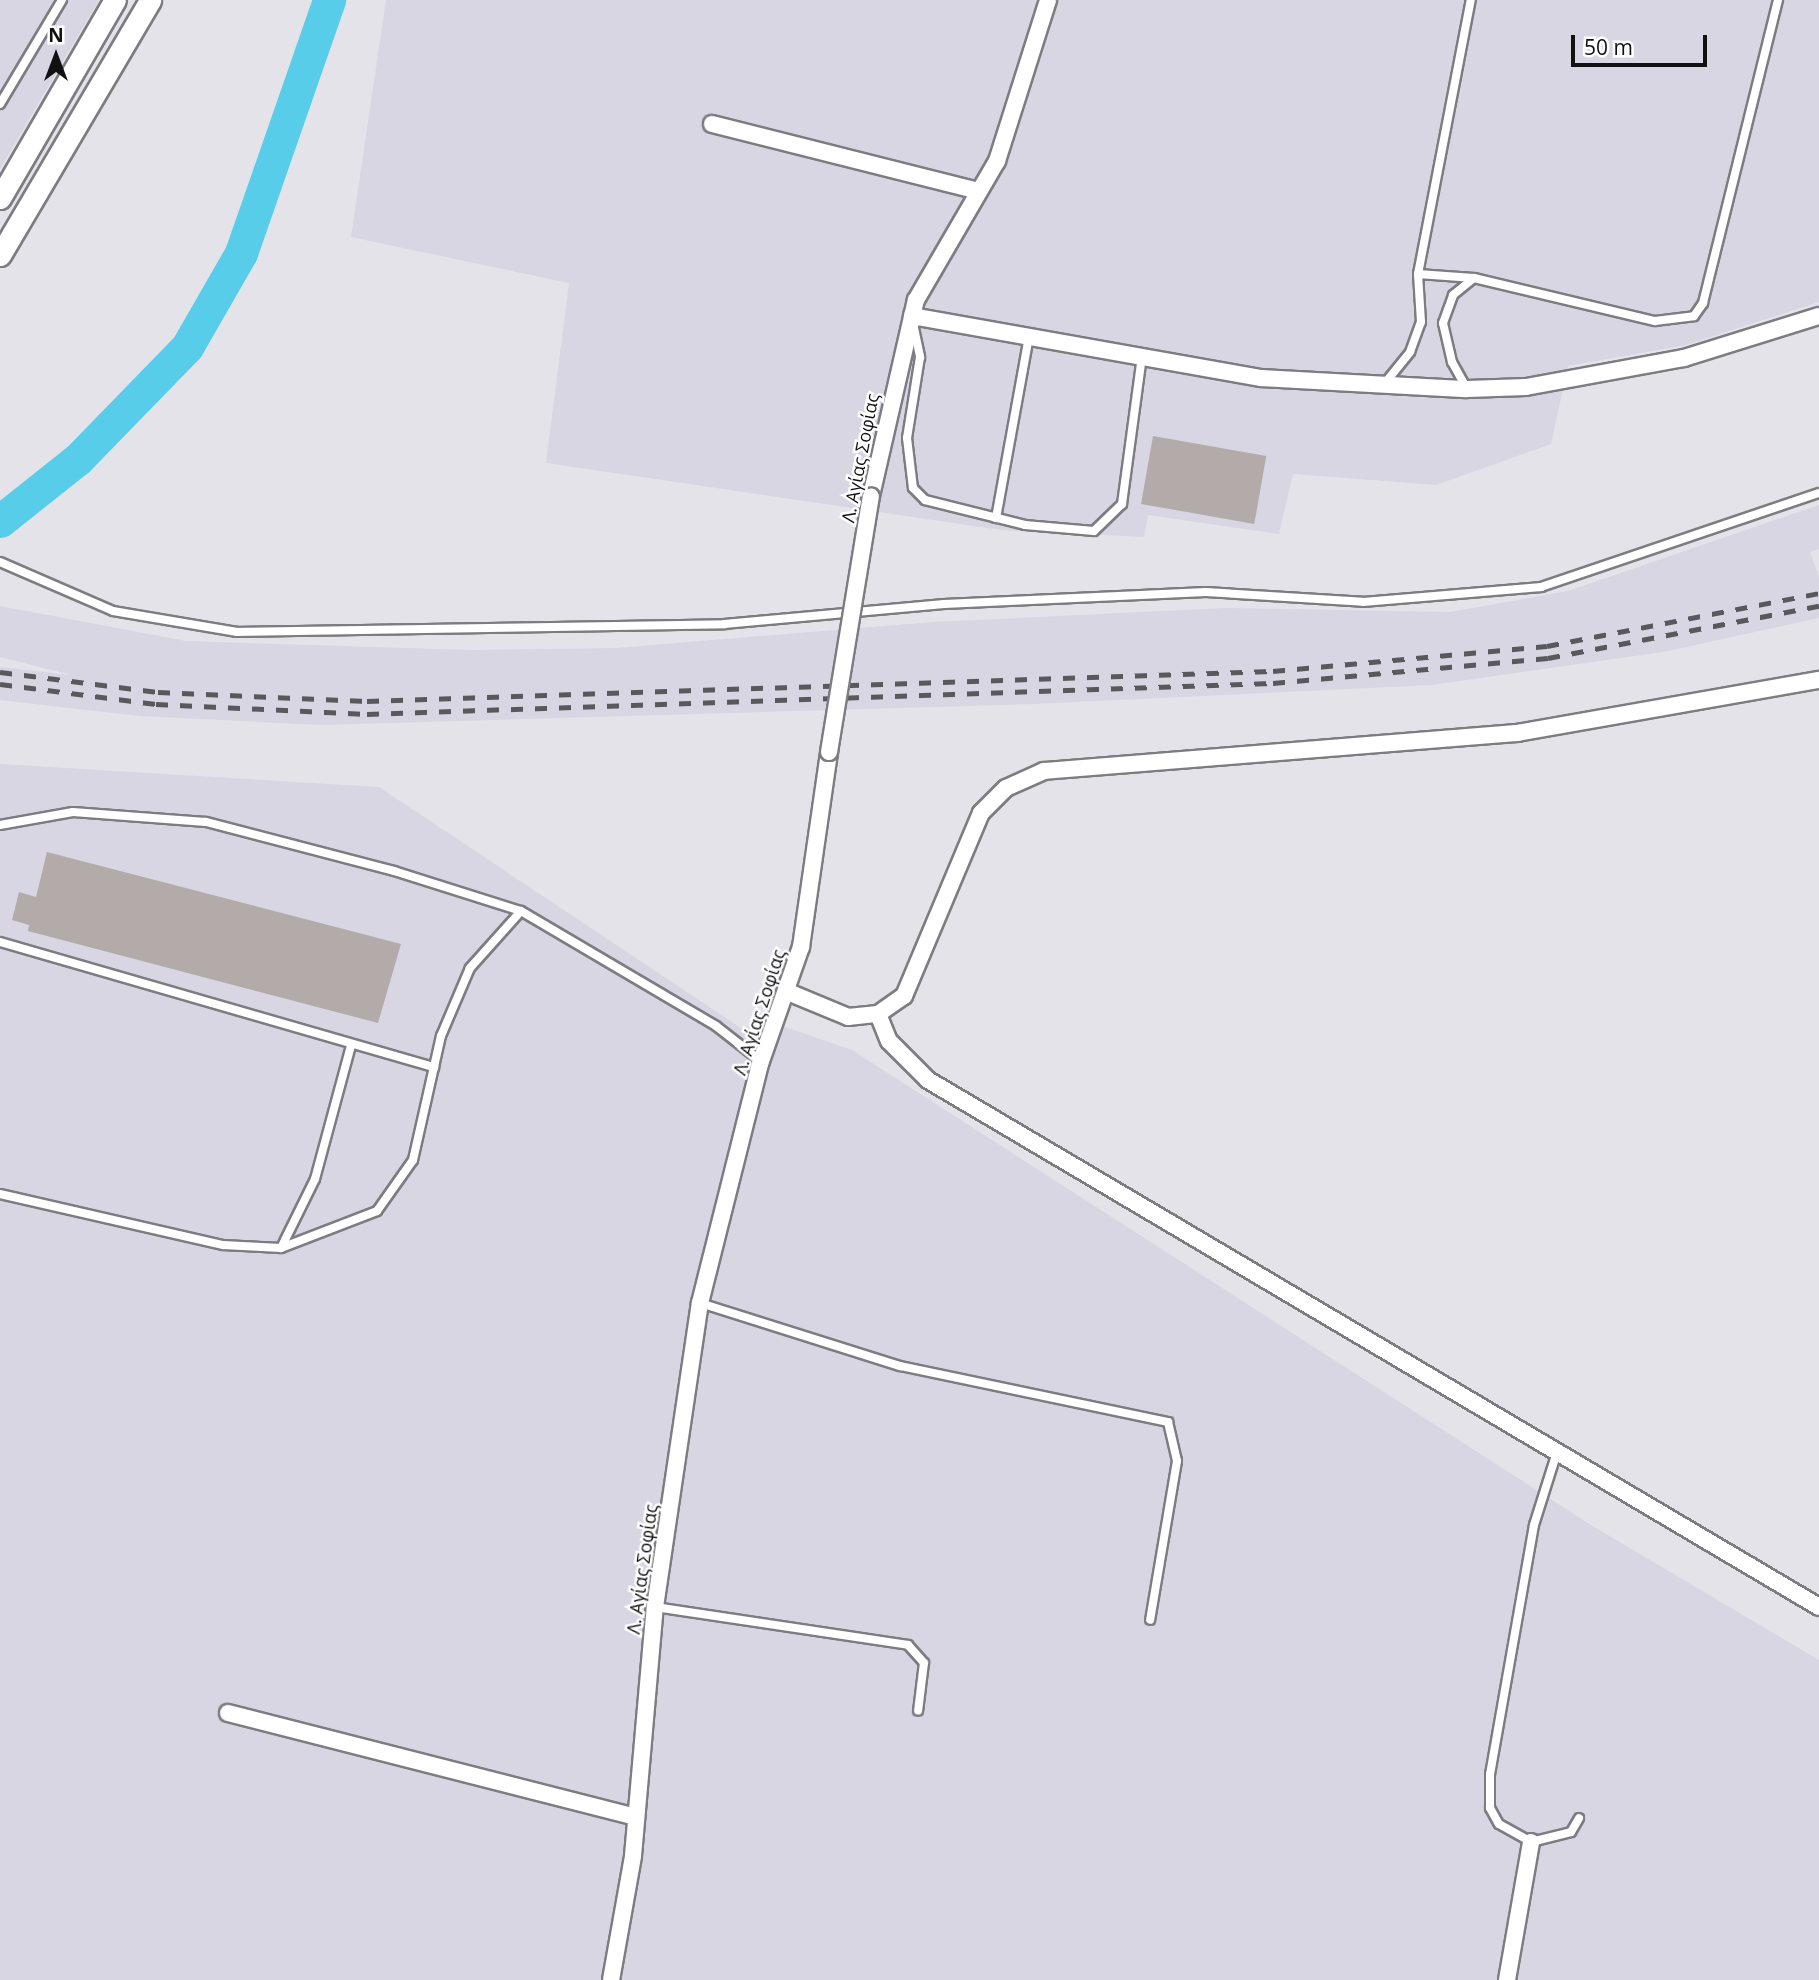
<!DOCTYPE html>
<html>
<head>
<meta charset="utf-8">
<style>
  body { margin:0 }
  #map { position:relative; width:1819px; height:1980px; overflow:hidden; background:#e4e3e9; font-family:"Open Sans",sans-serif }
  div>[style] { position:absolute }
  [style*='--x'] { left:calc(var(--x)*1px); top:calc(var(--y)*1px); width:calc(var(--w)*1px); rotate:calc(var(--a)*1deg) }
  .built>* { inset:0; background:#d8d6e3 }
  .river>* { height:33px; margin:-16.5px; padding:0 16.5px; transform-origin:16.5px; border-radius:16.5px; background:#57cde9 }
  .building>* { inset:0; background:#b2abaa; transform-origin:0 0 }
  .roads { filter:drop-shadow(2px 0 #7d7c81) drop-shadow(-2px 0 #7d7c81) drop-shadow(0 2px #7d7c81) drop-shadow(0 -2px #7d7c81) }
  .lane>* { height:8px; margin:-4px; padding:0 4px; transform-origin:4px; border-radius:4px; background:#fff }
  .street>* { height:16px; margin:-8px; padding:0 8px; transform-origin:8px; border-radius:8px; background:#fff }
  .secondary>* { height:21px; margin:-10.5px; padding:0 10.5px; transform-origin:10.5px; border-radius:10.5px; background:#fff }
  .rail>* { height:5px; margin-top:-2.5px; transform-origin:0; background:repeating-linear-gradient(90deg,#59585c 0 12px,transparent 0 24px) }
  .bridges { filter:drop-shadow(2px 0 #7d7c81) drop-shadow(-2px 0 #7d7c81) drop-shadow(0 2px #7d7c81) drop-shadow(0 -2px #7d7c81) }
  .street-bridge>* { height:16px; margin:-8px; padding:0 8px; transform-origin:8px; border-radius:8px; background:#fff }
  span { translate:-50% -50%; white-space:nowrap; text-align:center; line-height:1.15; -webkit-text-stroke:5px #fff; paint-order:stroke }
  .street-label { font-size:18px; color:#111113 }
  .north { position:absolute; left:21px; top:21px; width:70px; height:70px; -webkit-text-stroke:5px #fff; paint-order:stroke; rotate:0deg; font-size:19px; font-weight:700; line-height:28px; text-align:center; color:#111113 }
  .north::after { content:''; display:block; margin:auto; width:24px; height:32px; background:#111113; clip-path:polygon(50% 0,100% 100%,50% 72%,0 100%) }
  .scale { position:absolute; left:1571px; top:35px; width:136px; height:32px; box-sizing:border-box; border:4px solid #111113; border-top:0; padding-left:9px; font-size:21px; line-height:24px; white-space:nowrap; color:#111113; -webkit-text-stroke:5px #fff; paint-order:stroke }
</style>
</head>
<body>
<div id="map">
  <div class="built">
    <div style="clip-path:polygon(0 0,99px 0,0 169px)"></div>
    <div style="clip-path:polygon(386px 0,1819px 0,1819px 302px,1686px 345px,1568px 366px,1551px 444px,1436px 485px,1293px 474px,1279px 534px,1148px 515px,1144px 537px,1001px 530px,546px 463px,569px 283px,351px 237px)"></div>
    <div style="clip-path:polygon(1819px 505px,1819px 549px,1810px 552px,1819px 577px,1819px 618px,1663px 652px,1432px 685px,1034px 704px,321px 725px,139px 716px,0 700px,0 667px,71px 675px,0 657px,0 606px,186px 641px,471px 650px,616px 648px,933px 622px,1225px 608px,1450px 612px,1568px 591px)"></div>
    <div style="clip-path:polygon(0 764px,379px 787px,741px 1028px,768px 1021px,852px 1050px,1591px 1525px,1819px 1660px,1819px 1980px,0 1980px)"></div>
  </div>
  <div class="river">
    <div style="--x:0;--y:521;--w:100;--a:-38.5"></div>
    <div style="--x:78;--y:459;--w:156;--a:-45.8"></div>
    <div style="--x:187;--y:347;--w:108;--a:-60.1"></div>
    <div style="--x:241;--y:253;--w:268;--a:-70.8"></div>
  </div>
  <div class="building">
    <div style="left:1153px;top:436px;width:115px;height:69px;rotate:10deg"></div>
    <div style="clip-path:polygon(47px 852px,401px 944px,378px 1023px,28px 931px,29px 925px,12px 920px,19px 892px,36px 897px)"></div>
  </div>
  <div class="roads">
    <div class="lane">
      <div style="--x:0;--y:104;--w:121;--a:-59.2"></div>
      <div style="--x:1418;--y:274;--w:56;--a:4.1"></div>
      <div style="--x:1474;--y:278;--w:186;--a:13.4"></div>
      <div style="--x:1655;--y:321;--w:39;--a:-7"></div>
      <div style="--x:1694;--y:316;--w:16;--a:-55"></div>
      <div style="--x:1703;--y:303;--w:312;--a:-76.1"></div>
      <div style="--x:914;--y:328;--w:30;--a:78"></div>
      <div style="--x:920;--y:357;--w:82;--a:99.1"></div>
      <div style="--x:907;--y:438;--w:50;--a:83.2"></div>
      <div style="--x:913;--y:488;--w:17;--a:45"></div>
      <div style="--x:925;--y:500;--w:103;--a:14"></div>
      <div style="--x:1025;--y:525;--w:69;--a:5"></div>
      <div style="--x:1094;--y:531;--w:39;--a:-44"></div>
      <div style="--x:1122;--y:504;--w:148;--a:-82.3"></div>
      <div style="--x:1385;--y:383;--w:40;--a:-51"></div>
      <div style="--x:1410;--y:352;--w:32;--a:-70"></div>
      <div style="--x:1421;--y:322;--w:48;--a:-93.6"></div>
      <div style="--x:1418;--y:274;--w:279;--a:-79.1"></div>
      <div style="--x:1467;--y:389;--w:31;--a:-119"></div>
      <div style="--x:1452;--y:362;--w:40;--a:-103"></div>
      <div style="--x:1443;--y:323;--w:30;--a:-70"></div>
      <div style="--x:1453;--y:295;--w:27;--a:-39"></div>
      <div style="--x:996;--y:518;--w:184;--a:-79.7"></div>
      <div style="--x:0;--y:562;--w:123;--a:23.4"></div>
      <div style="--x:113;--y:611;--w:126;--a:9.6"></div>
      <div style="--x:237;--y:632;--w:487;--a:-0.9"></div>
      <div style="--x:724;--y:624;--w:221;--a:-5.2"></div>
      <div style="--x:944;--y:604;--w:262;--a:-2.6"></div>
      <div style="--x:1206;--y:592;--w:157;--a:3.6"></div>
      <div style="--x:1363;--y:602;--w:179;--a:-4.8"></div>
      <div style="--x:1541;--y:587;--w:293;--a:-18.7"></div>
      <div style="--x:0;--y:825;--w:74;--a:-10.1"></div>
      <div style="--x:73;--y:812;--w:133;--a:4.3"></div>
      <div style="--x:206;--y:822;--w:194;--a:14.6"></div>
      <div style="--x:394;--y:871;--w:133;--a:17.5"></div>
      <div style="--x:521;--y:911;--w:226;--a:30.5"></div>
      <div style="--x:716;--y:1026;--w:57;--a:37.9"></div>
      <div style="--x:0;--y:942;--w:452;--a:16.1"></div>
      <div style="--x:0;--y:1194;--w:229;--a:12.9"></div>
      <div style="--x:223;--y:1245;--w:58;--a:3"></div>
      <div style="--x:281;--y:1248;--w:103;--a:-21.1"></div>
      <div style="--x:377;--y:1211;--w:62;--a:-54.8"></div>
      <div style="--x:413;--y:1160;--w:127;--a:-77.3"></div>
      <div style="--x:441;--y:1036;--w:74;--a:-66.9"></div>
      <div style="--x:470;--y:968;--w:76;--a:-48.2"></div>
      <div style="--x:281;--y:1248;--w:77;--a:-63.8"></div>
      <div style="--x:315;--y:1179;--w:138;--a:-74.9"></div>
      <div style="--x:700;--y:1303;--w:210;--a:17.5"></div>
      <div style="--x:900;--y:1366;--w:274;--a:11.8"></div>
      <div style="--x:1168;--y:1422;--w:40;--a:77"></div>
      <div style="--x:1177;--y:1461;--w:161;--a:99.6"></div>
      <div style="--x:1557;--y:1452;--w:77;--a:107.5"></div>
      <div style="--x:1534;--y:1525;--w:253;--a:100"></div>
      <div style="--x:1490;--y:1774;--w:34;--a:90"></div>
      <div style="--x:1490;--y:1808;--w:18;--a:61"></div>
      <div style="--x:1499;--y:1824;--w:37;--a:29"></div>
      <div style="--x:1531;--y:1842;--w:41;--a:-14"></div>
      <div style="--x:1571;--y:1832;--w:16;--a:-60"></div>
      <div style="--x:655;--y:1607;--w:256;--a:8.5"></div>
      <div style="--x:908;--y:1645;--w:24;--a:48"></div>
      <div style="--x:924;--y:1663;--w:48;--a:97.1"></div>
    </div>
    <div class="street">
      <div style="--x:712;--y:124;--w:275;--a:14.1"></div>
      <div style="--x:912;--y:316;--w:354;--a:10.1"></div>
      <div style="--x:1261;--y:378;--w:206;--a:3.1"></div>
      <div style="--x:1467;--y:389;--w:59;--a:-1.9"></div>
      <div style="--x:1526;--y:387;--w:161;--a:-10.4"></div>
      <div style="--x:1684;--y:358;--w:141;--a:-17.3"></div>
      <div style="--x:871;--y:496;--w:201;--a:-77.1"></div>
      <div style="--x:916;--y:300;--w:161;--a:-59.8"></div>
      <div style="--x:997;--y:161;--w:169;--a:-72.4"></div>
      <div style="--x:788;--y:992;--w:65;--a:22.6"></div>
      <div style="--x:848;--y:1017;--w:30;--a:-6"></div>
      <div style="--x:878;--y:1014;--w:32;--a:-35"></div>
      <div style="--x:904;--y:996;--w:199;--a:-67.2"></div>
      <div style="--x:981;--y:813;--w:35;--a:-45"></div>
      <div style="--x:1006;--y:788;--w:42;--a:-24.1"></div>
      <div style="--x:1044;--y:771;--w:475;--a:-4.6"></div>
      <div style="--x:1517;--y:733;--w:307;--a:-10"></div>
      <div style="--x:878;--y:1014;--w:29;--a:68"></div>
      <div style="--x:889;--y:1041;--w:55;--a:45"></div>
      <div style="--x:928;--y:1080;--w:1035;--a:30.6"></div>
      <div style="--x:228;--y:1713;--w:421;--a:14.3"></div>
      <div style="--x:611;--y:1980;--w:126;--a:-79.9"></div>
      <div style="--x:633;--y:1856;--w:250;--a:-85"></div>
      <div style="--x:655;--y:1607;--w:307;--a:-81.6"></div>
      <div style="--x:700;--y:1303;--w:250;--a:-75.9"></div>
      <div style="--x:761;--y:1061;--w:121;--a:-70.7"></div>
      <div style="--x:801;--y:947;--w:197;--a:-81.8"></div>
      <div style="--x:1507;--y:1980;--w:140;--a:-80.1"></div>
    </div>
    <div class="secondary">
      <div style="--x:0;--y:198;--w:229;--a:-59.9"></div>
      <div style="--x:0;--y:255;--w:296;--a:-59.5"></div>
    </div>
  </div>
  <div class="rail">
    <div style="--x:0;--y:672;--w:159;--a:7.2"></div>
    <div style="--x:158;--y:692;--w:209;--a:2.5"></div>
    <div style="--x:367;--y:701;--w:906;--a:-1.9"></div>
    <div style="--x:1273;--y:671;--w:275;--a:-5.2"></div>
    <div style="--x:1547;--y:646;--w:277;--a:-11"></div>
    <div style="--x:0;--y:684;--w:157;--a:7.3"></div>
    <div style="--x:156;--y:704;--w:211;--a:2.7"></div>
    <div style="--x:367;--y:714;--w:907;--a:-1.96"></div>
    <div style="--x:1273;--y:683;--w:276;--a:-5.2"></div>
    <div style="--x:1548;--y:658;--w:276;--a:-10.9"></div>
  </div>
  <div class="bridges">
    <div class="street-bridge">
      <div style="--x:829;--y:752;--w:259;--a:-80.7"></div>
    </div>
  </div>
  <div class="street-label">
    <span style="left:860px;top:458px;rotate:-79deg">Λ. Αγίας Σοφίας</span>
    <span style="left:759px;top:1012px;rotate:-72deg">Λ. Αγίας Σοφίας</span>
    <span style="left:642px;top:1569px;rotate:-82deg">Λ. Αγίας Σοφίας</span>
  </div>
  <div class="north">N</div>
  <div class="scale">50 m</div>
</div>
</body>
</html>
